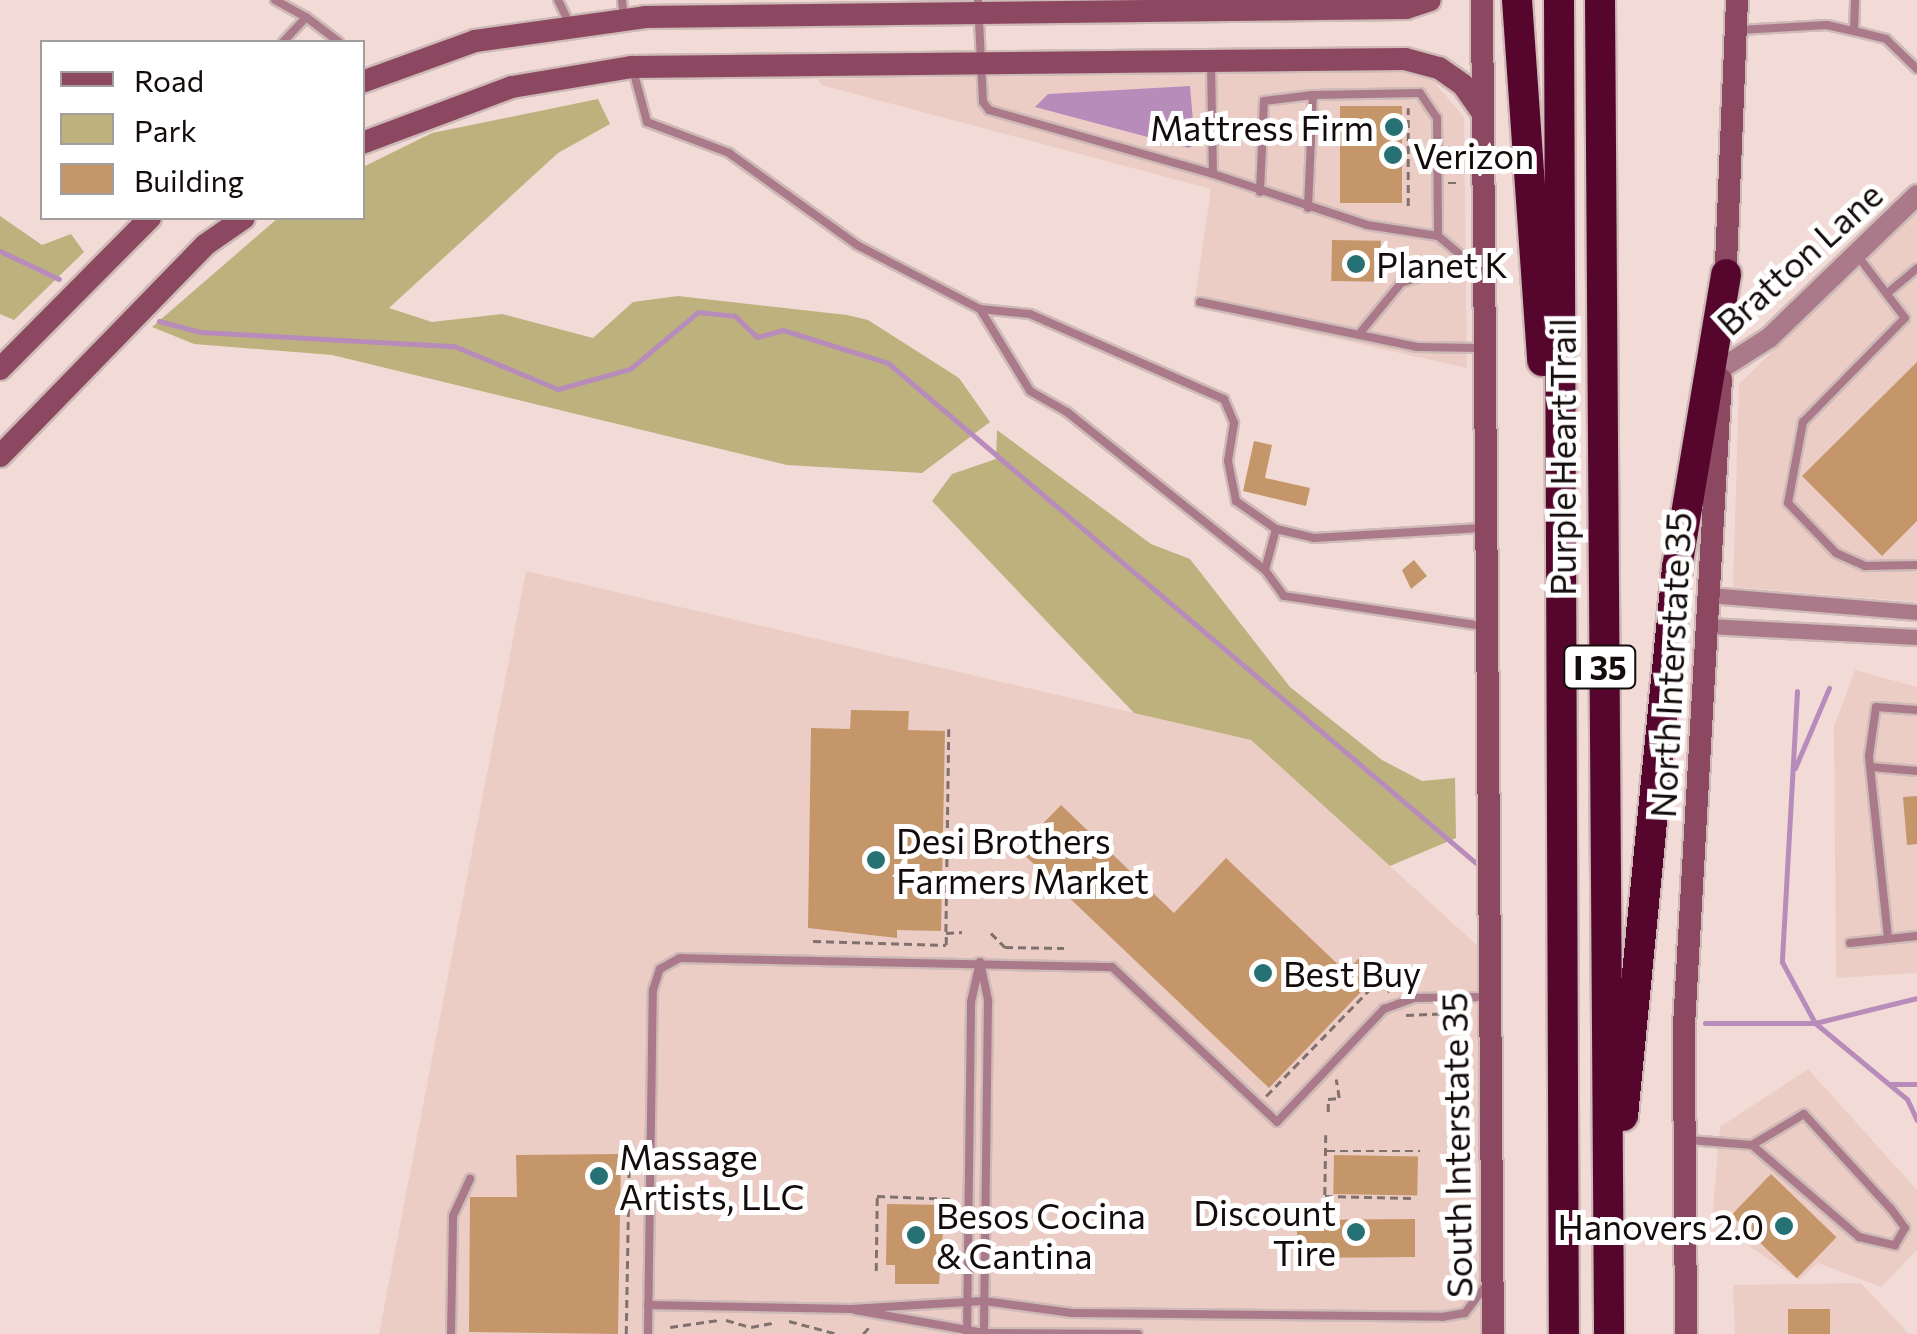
<!DOCTYPE html>
<html>
<head>
<meta charset="utf-8">
<style>
  body { margin:0 }
  #map { position:relative; width:1917px; height:1334px; overflow:hidden; background:#f2dbd6; font-family:Commissioner,sans-serif }
  div>[style] { position:absolute }
  [style*='--x'] { left:calc(var(--x)*1px); top:calc(var(--y)*1px); width:calc(var(--w)*1px); rotate:calc(var(--a)*1deg) }
  .built>* { inset:0; background:#eccdc6 }
  .green>* { inset:0; background:#bdb27e }
  .water>* { inset:0; background:#b88cba }
  .stream>* { height:5px; margin:-2.5px; padding:0 2.5px; transform-origin:2.5px; border-radius:2.5px; background:#b88cba }
  .building>* { inset:0; background:#c59669; transform-origin:0 0 }
  .path>* { height:2.5px; margin-top:-1.25px; transform-origin:0; background:repeating-linear-gradient(90deg,#81716e 0 8px,transparent 0 13px) }
  .roads { filter:drop-shadow(2px 0 #cebab6) drop-shadow(-2px 0 #cebab6) drop-shadow(0 2px #cebab6) drop-shadow(0 -2px #cebab6) }
  .service>* { height:8px; margin:-4px; padding:0 4px; transform-origin:4px; border-radius:4px; background:#ab7a8a }
  .minor>* { height:15px; margin:-7.5px; padding:0 7.5px; transform-origin:7.5px; border-radius:7.5px; background:#ab7a8a }
  .tertiary>* { height:20px; margin:-10px; padding:0 10px; transform-origin:10px; border-radius:10px; background:#ab7a8a }
  .secondary>* { height:22px; margin:-11px; padding:0 11px; transform-origin:11px; border-radius:11px; background:#8d4861 }
  .motorway>* { height:30px; margin:-15px; padding:0 15px; transform-origin:15px; border-radius:15px; background:#56052d }
  .dots>* { width:28px; height:28px; translate:-50% -50%; box-sizing:border-box; border:5px solid #fff; border-radius:50% }
  span { translate:-50% -50%; white-space:nowrap; text-align:center; line-height:1.15; -webkit-text-stroke:10px #fff; paint-order:stroke }
  .shield-label span { padding:2px 8px; background:#fff; border:2px solid; border-radius:8px; -webkit-text-stroke-width:0 }
  .shield-label { font-size:32px; color:#140c0b; font-weight:700 }
  .poi-label { font-size:35px; color:#140c0b }
  .right { translate:-100% -50%; text-align:right }
  .left { translate:0 -50%; text-align:left }
  .street-label { font-size:35px; color:#140c0b }
  .legend { position:absolute; left:40px; top:40px; width:325px; height:180px; box-sizing:border-box; background:#fff; border:2px solid #a19e9d; margin:0; padding:12px 18px; list-style:none; font-size:30px; color:#140c0b }
  .legend li { display:flex; align-items:center; gap:20px; height:50px }
  .legend b { width:50px; border:2px solid #a19e9d }
</style>
</head>
<body>
<div id="map">
  <div class="built">
    <div style="clip-path:polygon(1406px 71px,1428px 75px,1464px 117px,1467px 368px,1194px 307px,1211px 189px,821px 85px,818px 79px)"></div>
    <div style="clip-path:polygon(1917px 209px,1917px 602px,1733px 587px,1739px 384px)"></div>
    <div style="clip-path:polygon(526px 571px,1251px 740px,1488px 955px,1487px 1334px,379px 1334px)"></div>
    <div style="clip-path:polygon(1855px 670px,1917px 687px,1917px 973px,1836px 978px,1834px 726px)"></div>
    <div style="clip-path:polygon(1808px 1069px,1917px 1190px,1917px 1250px,1881px 1287px,1818px 1263px,1799px 1280px,1712px 1221px,1720px 1127px)"></div>
    <div style="clip-path:polygon(1861px 1283px,1909px 1334px,1735px 1334px,1733px 1285px)"></div>
  </div>
  <div class="green">
    <div style="clip-path:polygon(598px 99px,610px 124px,558px 153px,389px 308px,432px 322px,502px 314px,593px 338px,633px 302px,678px 296px,847px 315px,868px 320px,959px 378px,990px 422px,922px 473px,787px 465px,332px 355px,194px 344px,152px 327px,278px 218px,362px 218px,363px 167px,432px 133px)"></div>
    <div style="clip-path:polygon(0 216px,42px 245px,71px 234px,84px 252px,14px 320px,0 314px)"></div>
    <div style="clip-path:polygon(997px 430px,1151px 544px,1190px 559px,1290px 687px,1382px 760px,1422px 781px,1455px 778px,1456px 838px,1390px 866px,1251px 740px,1134px 713px,932px 501px,952px 474px,996px 459px)"></div>
  </div>
  <div class="water">
    <div style="clip-path:polygon(1190px 86px,1195px 144px,1189px 148px,1035px 107px,1048px 94px)"></div>
  </div>
  <div class="stream">
    <div style="--x:0;--y:251;--w:65;--a:25.4"></div>
    <div style="--x:159;--y:321;--w:42;--a:15"></div>
    <div style="--x:200;--y:332;--w:254;--a:3.2"></div>
    <div style="--x:454;--y:346;--w:113;--a:22.5"></div>
    <div style="--x:558;--y:389;--w:75;--a:-15.5"></div>
    <div style="--x:630;--y:369;--w:89;--a:-40"></div>
    <div style="--x:698;--y:312;--w:37;--a:6"></div>
    <div style="--x:735;--y:316;--w:30;--a:44"></div>
    <div style="--x:757;--y:337;--w:27;--a:-15"></div>
    <div style="--x:783;--y:330;--w:110;--a:17.4"></div>
    <div style="--x:888;--y:363;--w:772;--a:40.38"></div>
    <div style="--x:1797;--y:691;--w:271;--a:93.2"></div>
    <div style="--x:1782;--y:962;--w:69;--a:61.6"></div>
    <div style="--x:1815;--y:1023;--w:105;--a:-13.8"></div>
    <div style="--x:1795;--y:768;--w:87;--a:-67"></div>
    <div style="--x:1705;--y:1023;--w:110;--a:0"></div>
    <div style="--x:1815;--y:1023;--w:119;--a:39.6"></div>
    <div style="--x:1907;--y:1099;--w:23;--a:65"></div>
    <div style="--x:1890;--y:1084;--w:27;--a:0"></div>
  </div>
  <div class="building">
    <div style="left:1340px;top:106px;width:62px;height:97px"></div>
    <div style="left:1332px;top:240px;width:49px;height:41px;rotate:1deg"></div>
    <div style="clip-path:polygon(1917px 362px,1917px 521px,1882px 556px,1802px 476px)"></div>
    <div style="clip-path:polygon(1254px 441px,1272px 445px,1265px 478px,1310px 488px,1306px 506px,1243px 491px)"></div>
    <div style="clip-path:polygon(1414px 560px,1427px 576px,1411px 589px,1402px 570px)"></div>
    <div style="clip-path:polygon(851px 710px,909px 711px,908px 730px,945px 731px,941px 931px,897px 930px,897px 938px,808px 928px,811px 728px,850px 729px)"></div>
    <div style="clip-path:polygon(1917px 796px,1917px 844px,1907px 845px,1903px 797px)"></div>
    <div style="clip-path:polygon(1061px 805px,1174px 913px,1226px 858px,1346px 972px,1361px 956px,1379px 973px,1269px 1088px,1018px 849px)"></div>
    <div style="clip-path:polygon(621px 1154px,618px 1334px,469px 1332px,470px 1197px,517px 1197px,516px 1155px)"></div>
    <div style="left:1334px;top:1155px;width:84px;height:39px;rotate:1deg"></div>
    <div style="left:1771px;top:1174px;width:91px;height:57px;rotate:44deg"></div>
    <div style="clip-path:polygon(887px 1204px,945px 1205px,939px 1284px,895px 1284px,895px 1265px,886px 1265px)"></div>
    <div style="clip-path:polygon(1415px 1219px,1415px 1257px,1308px 1258px,1308px 1243px,1297px 1243px,1297px 1220px)"></div>
    <div style="left:1830px;top:1309px;width:25px;height:42px;rotate:90deg"></div>
  </div>
  <div class="path">
    <div style="--x:1448;--y:183;--w:12;--a:0"></div>
    <div style="--x:1408;--y:206;--w:98;--a:-90"></div>
    <div style="--x:949;--y:729;--w:204;--a:90.8"></div>
    <div style="--x:946;--y:933;--w:16;--a:-4"></div>
    <div style="--x:991;--y:933;--w:20;--a:45"></div>
    <div style="--x:1005;--y:947;--w:59;--a:1"></div>
    <div style="--x:813;--y:941;--w:133;--a:1.7"></div>
    <div style="--x:946;--y:945;--w:11;--a:-90"></div>
    <div style="--x:1406;--y:1015;--w:47;--a:-2.4"></div>
    <div style="--x:1453;--y:1013;--w:18;--a:22"></div>
    <div style="--x:1266;--y:1096;--w:162;--a:-45.8"></div>
    <div style="--x:1379;--y:980;--w:16;--a:47"></div>
    <div style="--x:1328;--y:1112;--w:13;--a:-90"></div>
    <div style="--x:1328;--y:1099;--w:11;--a:-5"></div>
    <div style="--x:1339;--y:1098;--w:19;--a:-99"></div>
    <div style="--x:1326;--y:1135;--w:61;--a:90.9"></div>
    <div style="--x:1325;--y:1196;--w:86;--a:1.3"></div>
    <div style="--x:1327;--y:1151;--w:93;--a:0"></div>
    <div style="--x:876;--y:1271;--w:75;--a:-89.2"></div>
    <div style="--x:877;--y:1196;--w:77;--a:2.2"></div>
    <div style="--x:1447;--y:1284;--w:18;--a:27"></div>
    <div style="--x:726;--y:1320;--w:26;--a:16"></div>
    <div style="--x:751;--y:1327;--w:25;--a:-11"></div>
    <div style="--x:789;--y:1321;--w:51;--a:14.9"></div>
    <div style="--x:670;--y:1327;--w:49;--a:-8.3"></div>
    <div style="--x:626;--y:1334;--w:177;--a:-89"></div>
    <div style="--x:863;--y:1334;--w:11;--a:-49"></div>
  </div>
  <div class="roads">
    <div class="service">
      <div style="--x:275;--y:0;--w:35;--a:29"></div>
      <div style="--x:558;--y:0;--w:25;--a:64"></div>
      <div style="--x:622;--y:0;--w:19;--a:84"></div>
      <div style="--x:978;--y:0;--w:102;--a:87.2"></div>
      <div style="--x:983;--y:102;--w:10;--a:53"></div>
      <div style="--x:989;--y:110;--w:233;--a:15.9"></div>
      <div style="--x:1740;--y:30;--w:87;--a:-3.3"></div>
      <div style="--x:1827;--y:25;--w:28;--a:13"></div>
      <div style="--x:1854;--y:31;--w:33;--a:14"></div>
      <div style="--x:1886;--y:39;--w:43;--a:44.1"></div>
      <div style="--x:1854;--y:31;--w:31;--a:-88"></div>
      <div style="--x:283;--y:42;--w:34;--a:-47"></div>
      <div style="--x:306;--y:17;--w:41;--a:37.1"></div>
      <div style="--x:1211;--y:63;--w:111;--a:89"></div>
      <div style="--x:1213;--y:174;--w:162;--a:18.3"></div>
      <div style="--x:1367;--y:225;--w:72;--a:8.8"></div>
      <div style="--x:1438;--y:236;--w:40;--a:40"></div>
      <div style="--x:633;--y:70;--w:54;--a:74.9"></div>
      <div style="--x:647;--y:122;--w:88;--a:20.7"></div>
      <div style="--x:729;--y:153;--w:158;--a:35.7"></div>
      <div style="--x:857;--y:245;--w:139;--a:27.5"></div>
      <div style="--x:980;--y:309;--w:50;--a:5.7"></div>
      <div style="--x:1030;--y:314;--w:212;--a:23.7"></div>
      <div style="--x:1224;--y:399;--w:26;--a:67"></div>
      <div style="--x:1234;--y:423;--w:38;--a:99"></div>
      <div style="--x:1228;--y:461;--w:41;--a:78.7"></div>
      <div style="--x:1236;--y:501;--w:49;--a:35"></div>
      <div style="--x:1276;--y:529;--w:39;--a:13"></div>
      <div style="--x:1314;--y:538;--w:167;--a:-3.4"></div>
      <div style="--x:1260;--y:192;--w:91;--a:-87.5"></div>
      <div style="--x:1264;--y:101;--w:49;--a:-7"></div>
      <div style="--x:1308;--y:208;--w:113;--a:-87.5"></div>
      <div style="--x:1313;--y:95;--w:107;--a:-1.1"></div>
      <div style="--x:1420;--y:93;--w:30;--a:56"></div>
      <div style="--x:1437;--y:118;--w:118;--a:89.5"></div>
      <div style="--x:1857;--y:255;--w:79;--a:52.7"></div>
      <div style="--x:1905;--y:318;--w:146;--a:134.4"></div>
      <div style="--x:1803;--y:422;--w:82;--a:100.5"></div>
      <div style="--x:1788;--y:503;--w:69;--a:46.2"></div>
      <div style="--x:1836;--y:553;--w:32;--a:24"></div>
      <div style="--x:1865;--y:566;--w:52;--a:-1.1"></div>
      <div style="--x:1890;--y:291;--w:35;--a:-40"></div>
      <div style="--x:1200;--y:302;--w:222;--a:11.7"></div>
      <div style="--x:1417;--y:347;--w:63;--a:0.9"></div>
      <div style="--x:980;--y:309;--w:96;--a:58.6"></div>
      <div style="--x:1030;--y:391;--w:43;--a:29.6"></div>
      <div style="--x:1067;--y:412;--w:253;--a:38.6"></div>
      <div style="--x:1360;--y:333;--w:65;--a:-50.6"></div>
      <div style="--x:1401;--y:283;--w:71;--a:-17.2"></div>
      <div style="--x:1276;--y:529;--w:42;--a:105"></div>
      <div style="--x:1265;--y:570;--w:32;--a:54"></div>
      <div style="--x:1284;--y:596;--w:200;--a:8.6"></div>
      <div style="--x:1871;--y:767;--w:46;--a:5"></div>
      <div style="--x:1888;--y:938;--w:183;--a:-96"></div>
      <div style="--x:1869;--y:756;--w:49;--a:-81.9"></div>
      <div style="--x:1876;--y:707;--w:41;--a:4.2"></div>
      <div style="--x:1850;--y:943;--w:67;--a:-6"></div>
      <div style="--x:1689;--y:1140;--w:63;--a:4.5"></div>
      <div style="--x:1752;--y:1145;--w:141;--a:40.7"></div>
      <div style="--x:1859;--y:1237;--w:37;--a:13"></div>
      <div style="--x:1895;--y:1245;--w:20;--a:-60"></div>
      <div style="--x:1905;--y:1228;--w:24;--a:-126"></div>
      <div style="--x:1891;--y:1209;--w:129;--a:-132.5"></div>
      <div style="--x:1804;--y:1114;--w:61;--a:149.2"></div>
      <div style="--x:648;--y:1305;--w:203;--a:1.1"></div>
      <div style="--x:851;--y:1309;--w:133;--a:-3.4"></div>
      <div style="--x:984;--y:1301;--w:89;--a:7.8"></div>
      <div style="--x:1072;--y:1313;--w:370;--a:0.6"></div>
      <div style="--x:1442;--y:1317;--w:23;--a:-10"></div>
      <div style="--x:1465;--y:1313;--w:31;--a:-53"></div>
      <div style="--x:855;--y:1310;--w:131;--a:10.1"></div>
      <div style="--x:984;--y:1333;--w:154;--a:0.4"></div>
      <div style="--x:451;--y:1334;--w:118;--a:-89"></div>
      <div style="--x:453;--y:1216;--w:41;--a:-65.3"></div>
      <div style="--x:648;--y:1334;--w:344;--a:-89.2"></div>
      <div style="--x:653;--y:990;--w:22;--a:-72"></div>
      <div style="--x:660;--y:969;--w:23;--a:-29"></div>
      <div style="--x:680;--y:958;--w:432;--a:1.2"></div>
      <div style="--x:1112;--y:967;--w:226;--a:43.2"></div>
      <div style="--x:1277;--y:1122;--w:156;--a:-46.6"></div>
      <div style="--x:1384;--y:1009;--w:32;--a:-20"></div>
      <div style="--x:1414;--y:998;--w:70;--a:-0.8"></div>
      <div style="--x:967;--y:1334;--w:332;--a:-89.3"></div>
      <div style="--x:971;--y:1002;--w:41;--a:-77.3"></div>
      <div style="--x:980;--y:962;--w:40;--a:78"></div>
      <div style="--x:988;--y:1001;--w:333;--a:90.7"></div>
    </div>
    <div class="minor">
      <div style="--x:1709;--y:595;--w:209;--a:4.7"></div>
      <div style="--x:1708;--y:626;--w:209;--a:3"></div>
    </div>
    <div class="tertiary">
      <div style="--x:1722;--y:368;--w:56;--a:-32.6"></div>
      <div style="--x:1769;--y:338;--w:206;--a:-44"></div>
    </div>
    <div class="secondary">
      <div style="--x:1482;--y:0;--w:1334;--a:89.53"></div>
      <div style="--x:362;--y:82;--w:120;--a:-19.9"></div>
      <div style="--x:475;--y:41;--w:172;--a:-8"></div>
      <div style="--x:645;--y:17;--w:761;--a:-0.68"></div>
      <div style="--x:1406;--y:8;--w:25;--a:-18"></div>
      <div style="--x:362;--y:143;--w:160;--a:-20.5"></div>
      <div style="--x:512;--y:87;--w:122;--a:-9.5"></div>
      <div style="--x:632;--y:67;--w:773;--a:-0.59"></div>
      <div style="--x:1405;--y:59;--w:35;--a:15"></div>
      <div style="--x:1439;--y:68;--w:29;--a:35"></div>
      <div style="--x:1463;--y:85;--w:33;--a:55"></div>
      <div style="--x:1725;--y:287;--w:287;--a:-87.6"></div>
      <div style="--x:0;--y:369;--w:213;--a:-45.2"></div>
      <div style="--x:0;--y:456;--w:294;--a:-45.8"></div>
      <div style="--x:205;--y:245;--w:47;--a:-34.7"></div>
      <div style="--x:1686;--y:1334;--w:308;--a:-90.4"></div>
      <div style="--x:1684;--y:1026;--w:648;--a:-86.73"></div>
    </div>
    <div class="motorway">
      <div style="--x:1517;--y:0;--w:362;--a:86"></div>
      <div style="--x:1559;--y:0;--w:1334;--a:89.79"></div>
      <div style="--x:1600;--y:0;--w:1334;--a:89.61"></div>
      <div style="--x:1623;--y:1116;--w:551;--a:-84.37"></div>
      <div style="--x:1677;--y:568;--w:298;--a:-80.5"></div>
    </div>
  </div>
  <div class="dots">
    <div style="left:1394px;top:127px;background:#267174"></div>
    <div style="left:1393px;top:155px;background:#267174"></div>
    <div style="left:1356px;top:264px;background:#267174"></div>
    <div style="left:876px;top:860px;background:#267174"></div>
    <div style="left:1263px;top:973px;background:#267174"></div>
    <div style="left:599px;top:1176px;background:#267174"></div>
    <div style="left:1784px;top:1226px;background:#267174"></div>
    <div style="left:1356px;top:1232px;background:#267174"></div>
    <div style="left:916px;top:1235px;background:#267174"></div>
  </div>
  <div class="shield-label">
    <span style="left:1600px;top:667px">I 35</span>
  </div>
  <div class="poi-label">
    <span class="right" style="left:1374px;top:127px">Mattress Firm</span>
    <span class="left" style="left:1413px;top:155px">Verizon</span>
    <span class="left" style="left:1376px;top:264px">Planet K</span>
    <span class="left" style="left:896px;top:860px">Desi Brothers<br>Farmers Market</span>
    <span class="left" style="left:1283px;top:973px">Best Buy</span>
    <span class="left" style="left:619px;top:1176px">Massage<br>Artists, LLC</span>
    <span class="right" style="left:1336px;top:1232px">Discount<br>Tire</span>
    <span class="left" style="left:936px;top:1235px">Besos Cocina<br>&amp; Cantina</span>
    <span class="right" style="left:1764px;top:1226px">Hanovers 2.0</span>
  </div>
  <div class="street-label">
    <span style="left:1799px;top:258px;rotate:-42deg">Bratton Lane</span>
    <span style="left:1562px;top:457px;rotate:-90deg">Purple Heart Trail</span>
    <span style="left:1670px;top:665px;rotate:-87deg">North Interstate 35</span>
    <span style="left:1456px;top:1145px;rotate:-91deg">South Interstate 35</span>
  </div>
  <ul class="legend">
  <li><b style="height:12px;background:#8d4861"></b>Road</li>
  <li><b style="height:28px;background:#bdb27e"></b>Park</li>
  <li><b style="height:28px;background:#c59669"></b>Building</li>
  </ul>
</div>
</body>
</html>
